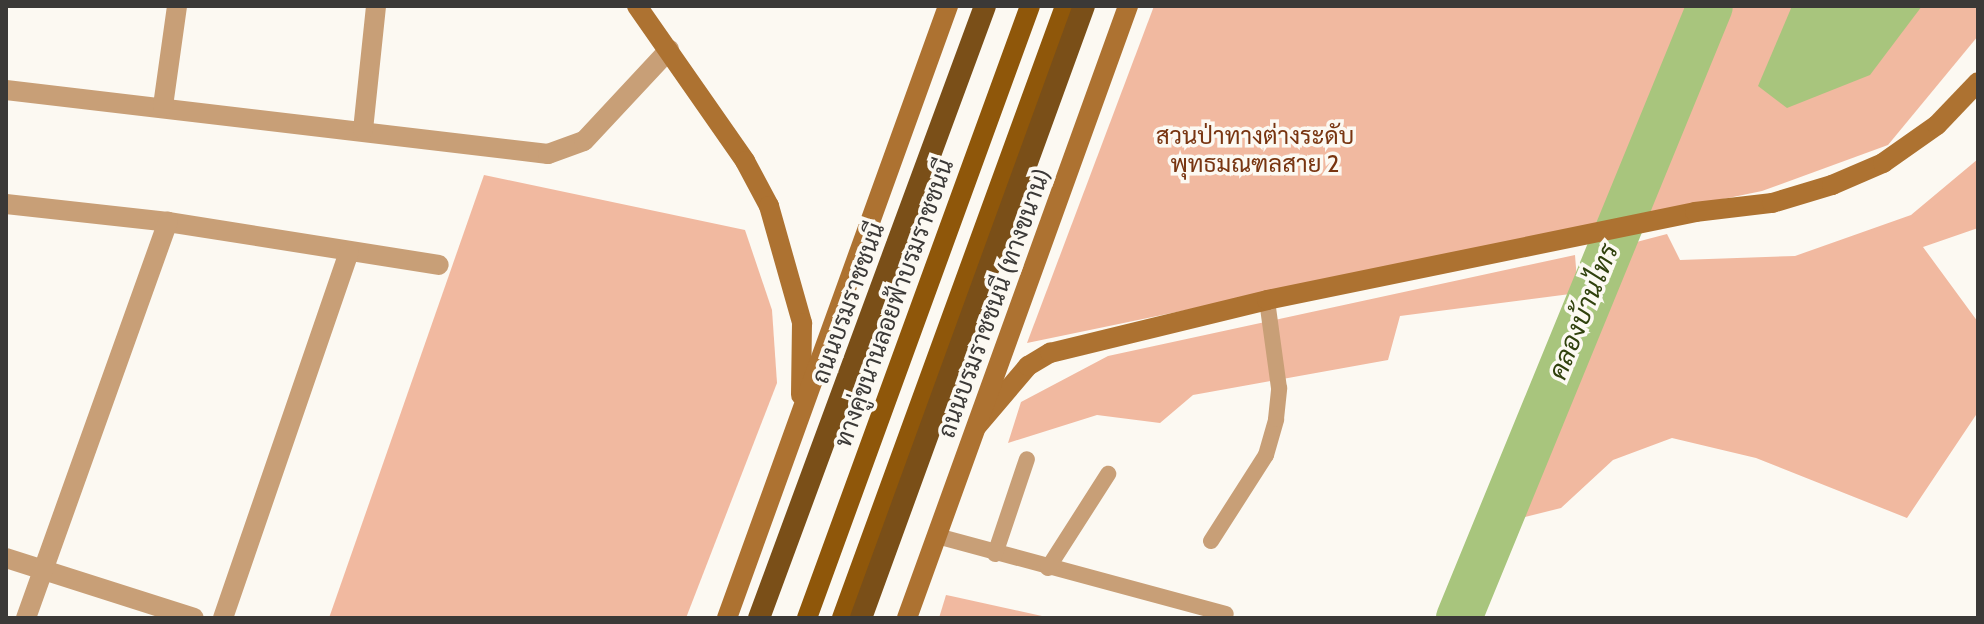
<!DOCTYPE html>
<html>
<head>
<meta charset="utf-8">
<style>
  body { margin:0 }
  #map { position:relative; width:1984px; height:624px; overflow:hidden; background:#fcf9f2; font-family:Cabin,Sarabun,sans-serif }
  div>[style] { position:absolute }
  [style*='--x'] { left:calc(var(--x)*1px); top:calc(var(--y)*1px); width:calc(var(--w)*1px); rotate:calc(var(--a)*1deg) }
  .green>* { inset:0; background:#f1b9a0 }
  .water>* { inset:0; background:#a8c57d }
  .river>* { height:46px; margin:-23px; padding:0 23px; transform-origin:23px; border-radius:23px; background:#a8c57d }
  .service>* { height:16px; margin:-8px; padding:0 8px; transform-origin:8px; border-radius:8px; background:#c89f77 }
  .minor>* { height:20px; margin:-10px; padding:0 10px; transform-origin:10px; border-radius:10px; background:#c89f77 }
  .secondary>* { height:20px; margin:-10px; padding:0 10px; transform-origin:10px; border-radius:10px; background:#ad7231 }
  .primary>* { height:20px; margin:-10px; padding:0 10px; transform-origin:10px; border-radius:10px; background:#8f570a }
  .trunk>* { height:22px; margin:-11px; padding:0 11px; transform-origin:11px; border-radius:11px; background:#7a4f18 }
  span { translate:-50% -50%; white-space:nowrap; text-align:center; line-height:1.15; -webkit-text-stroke:7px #fcf9f2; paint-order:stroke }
  .park-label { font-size:24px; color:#783511 }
  .street-label { font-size:24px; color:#3b3937 }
  .water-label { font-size:26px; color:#30410d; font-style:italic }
  .frame { position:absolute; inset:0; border:8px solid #3b3937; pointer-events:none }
</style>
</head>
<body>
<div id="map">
  <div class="green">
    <div style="clip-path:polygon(1154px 6px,1978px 6px,1978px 36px,1888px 145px,1762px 191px,1027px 343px)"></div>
    <div style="clip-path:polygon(1978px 159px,1978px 228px,1923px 247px,1978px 322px,1978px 412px,1907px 518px,1756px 458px,1672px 438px,1613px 460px,1561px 508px,1517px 519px,1625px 245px,1667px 234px,1680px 260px,1795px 256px,1911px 215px)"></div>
    <div style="clip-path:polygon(484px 175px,745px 230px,772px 310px,777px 383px,686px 618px,329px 618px)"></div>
    <div style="clip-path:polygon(1575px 255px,1578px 293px,1400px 316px,1388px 360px,1193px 395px,1160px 423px,1097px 415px,1008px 443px,1021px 402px,1108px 356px)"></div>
    <div style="clip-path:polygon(946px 595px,951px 596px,1051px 618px,939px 618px)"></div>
  </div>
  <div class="water">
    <div style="clip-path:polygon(1792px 6px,1922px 6px,1870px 75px,1787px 108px,1758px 86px)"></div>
  </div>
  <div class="river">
    <div style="--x:1459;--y:618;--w:661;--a:-67.7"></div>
  </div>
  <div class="service">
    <div style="--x:937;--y:536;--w:299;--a:15.1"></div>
    <div style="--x:1211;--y:541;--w:102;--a:-57.4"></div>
    <div style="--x:1266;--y:455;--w:37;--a:-74"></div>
    <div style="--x:1276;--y:419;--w:31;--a:-84"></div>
    <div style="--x:1279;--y:388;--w:89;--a:-97.8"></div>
    <div style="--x:995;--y:554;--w:100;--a:-71.4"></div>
    <div style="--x:1048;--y:568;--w:112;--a:-57.4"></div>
  </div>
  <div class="minor">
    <div style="--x:6;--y:90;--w:546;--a:6.73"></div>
    <div style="--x:548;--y:154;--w:38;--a:-20"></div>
    <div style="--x:584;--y:141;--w:125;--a:-47"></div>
    <div style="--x:163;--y:106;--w:101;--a:-82"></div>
    <div style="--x:363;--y:130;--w:125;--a:-84"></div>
    <div style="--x:6;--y:204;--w:163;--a:6.3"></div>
    <div style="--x:168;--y:222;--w:274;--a:9"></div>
    <div style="--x:6;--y:558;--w:197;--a:17.7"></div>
    <div style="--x:26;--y:618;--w:421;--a:-70.3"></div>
    <div style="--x:223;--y:618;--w:387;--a:-71"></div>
  </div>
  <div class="secondary">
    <div style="--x:637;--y:6;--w:189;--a:55.1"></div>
    <div style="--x:745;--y:161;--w:51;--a:61.9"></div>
    <div style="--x:769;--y:206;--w:122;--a:74.2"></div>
    <div style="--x:802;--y:323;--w:72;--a:90.8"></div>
    <div style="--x:977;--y:426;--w:79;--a:-49.6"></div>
    <div style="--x:1028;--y:366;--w:26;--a:-31"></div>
    <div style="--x:1050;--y:353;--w:223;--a:-13.7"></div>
    <div style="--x:1267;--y:300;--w:437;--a:-11.6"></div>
    <div style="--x:1695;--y:212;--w:78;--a:-6.7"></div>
    <div style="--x:1772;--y:203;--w:63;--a:-16.7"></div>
    <div style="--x:1832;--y:185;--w:56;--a:-23.3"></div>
    <div style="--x:1883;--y:163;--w:66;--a:-35.1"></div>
    <div style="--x:1937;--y:125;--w:59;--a:-46.4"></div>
    <div style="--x:727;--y:618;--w:651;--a:-70.14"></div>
    <div style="--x:907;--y:618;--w:651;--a:-70.14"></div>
  </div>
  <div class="primary">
    <div style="--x:807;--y:618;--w:651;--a:-69.98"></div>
    <div style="--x:842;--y:618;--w:651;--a:-69.98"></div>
  </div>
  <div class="trunk">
    <div style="--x:759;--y:618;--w:652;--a:-69.73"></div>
    <div style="--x:861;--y:618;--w:651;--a:-69.98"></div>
  </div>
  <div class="park-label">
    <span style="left:1255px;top:150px">สวนป่าทางต่างระดับ<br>พุทธมณฑลสาย 2</span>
  </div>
  <div class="street-label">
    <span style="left:848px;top:303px;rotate:-70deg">ถนนบรมราชชนนี</span>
    <span style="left:894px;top:303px;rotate:-70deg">ทางคู่ขนานลอยฟ้าบรมราชชนนี</span>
    <span style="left:994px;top:303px;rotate:-70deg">ถนนบรมราชชนนี (ทางขนาน)</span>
  </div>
  <div class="water-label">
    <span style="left:1584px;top:312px;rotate:-68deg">คลองบ้านไทร</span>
  </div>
  <div class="frame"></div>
</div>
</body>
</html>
